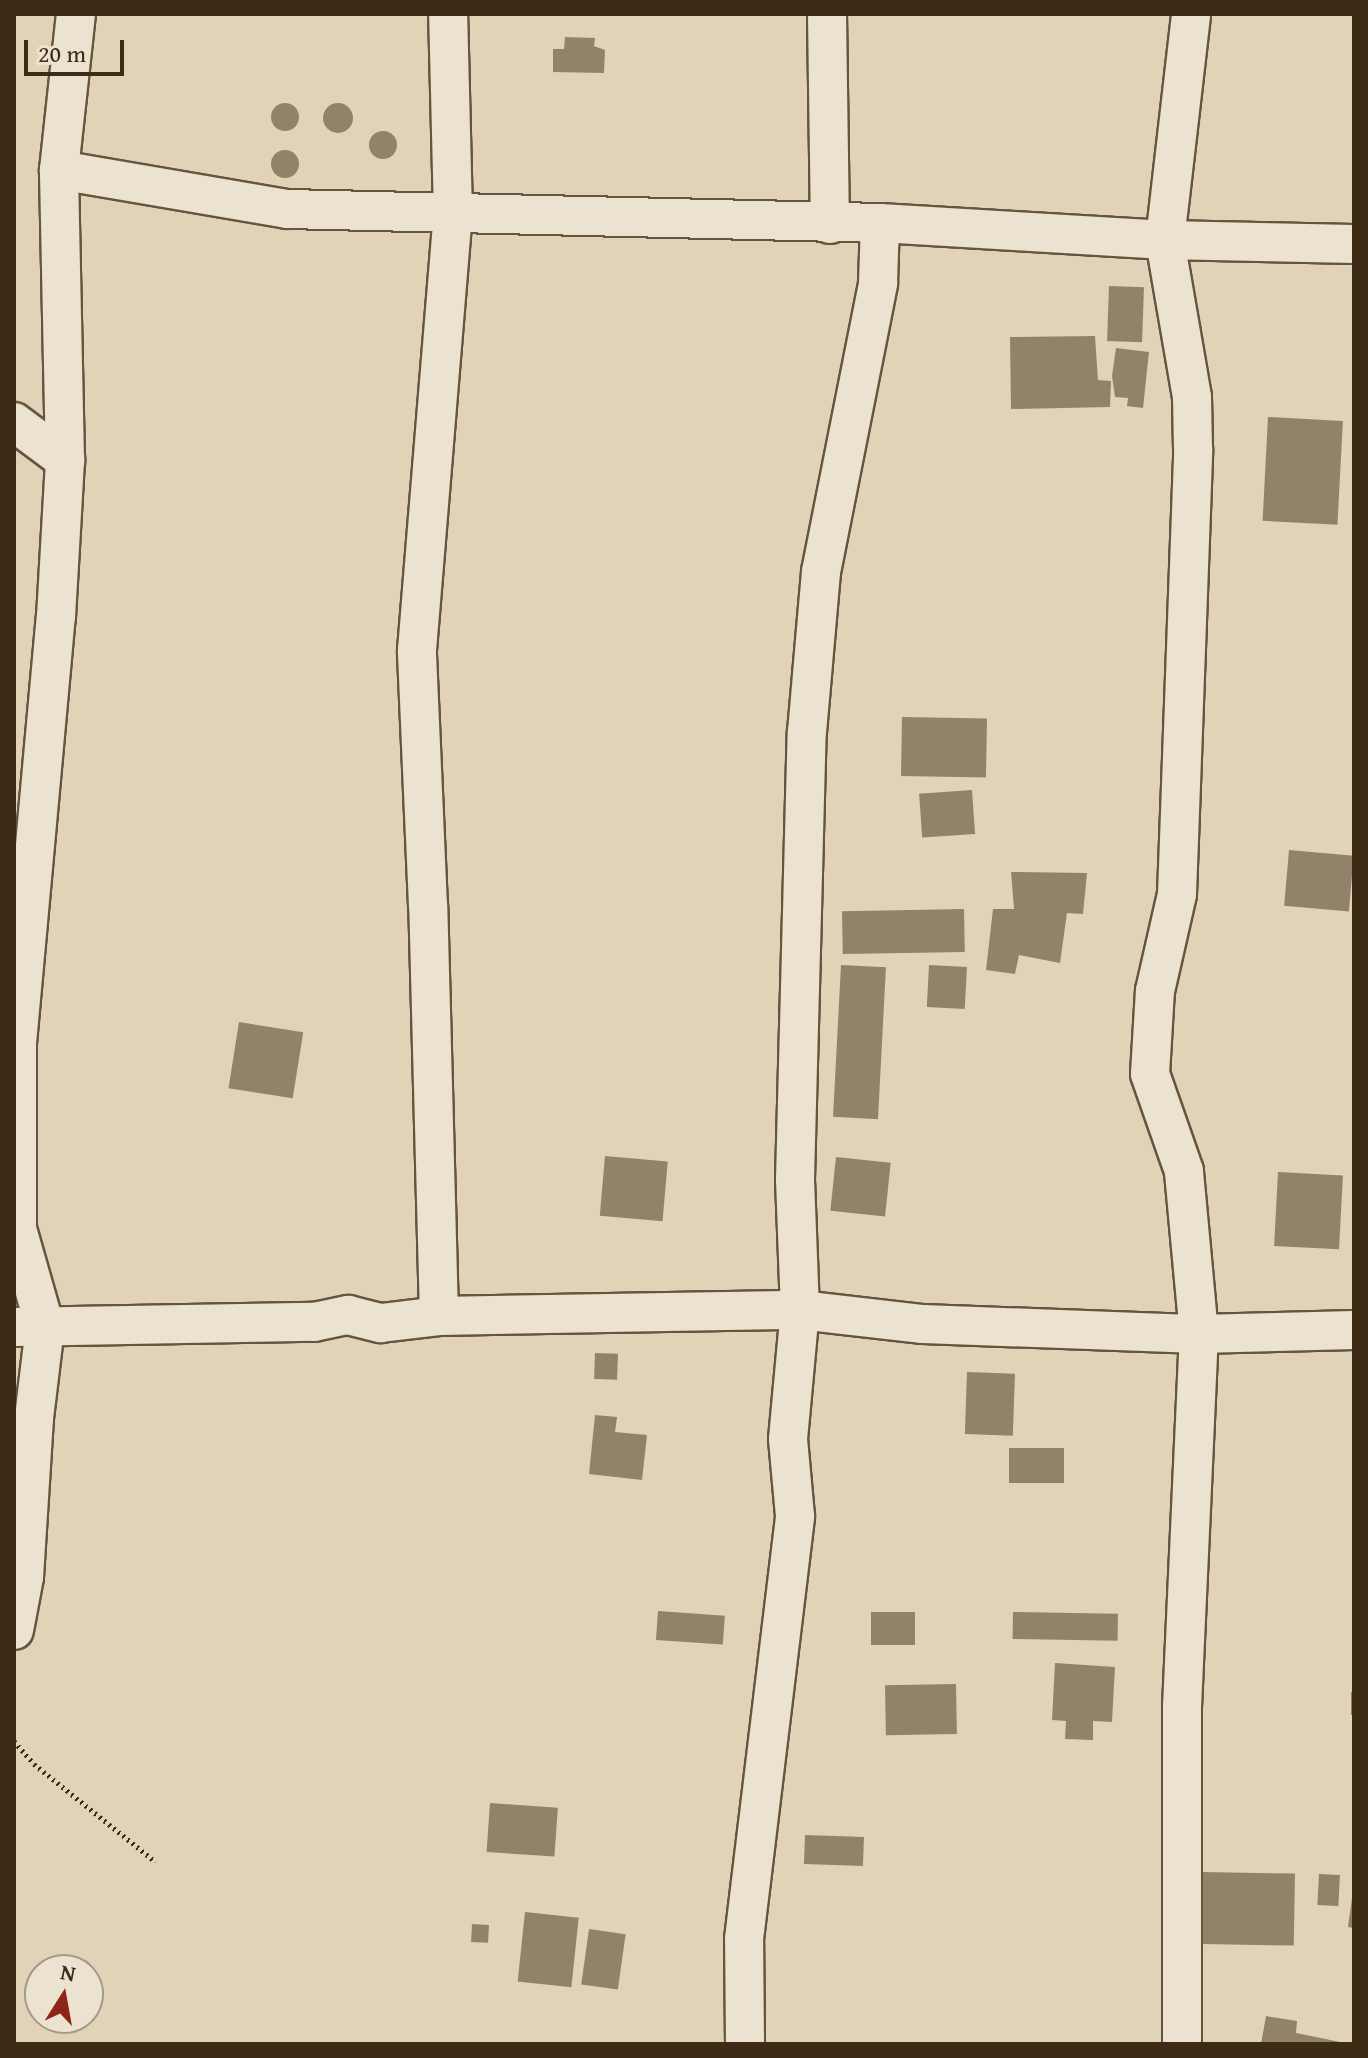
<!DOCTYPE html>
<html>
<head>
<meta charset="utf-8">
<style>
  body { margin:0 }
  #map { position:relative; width:1368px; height:2058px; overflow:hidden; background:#e0d3b7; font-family:"Gentium Book Plus",serif }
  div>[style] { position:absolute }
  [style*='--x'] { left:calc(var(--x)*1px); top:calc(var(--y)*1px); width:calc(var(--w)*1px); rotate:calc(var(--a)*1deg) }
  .building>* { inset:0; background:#92826a; transform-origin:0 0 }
  .round { border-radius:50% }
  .path>* { height:5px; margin-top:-2.5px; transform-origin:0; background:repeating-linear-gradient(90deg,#3e2b16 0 2px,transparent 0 6px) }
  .roads { filter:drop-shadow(2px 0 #66553e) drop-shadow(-2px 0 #66553e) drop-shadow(0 2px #66553e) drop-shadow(0 -2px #66553e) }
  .minor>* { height:38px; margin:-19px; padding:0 19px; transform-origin:19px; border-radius:19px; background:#ebe2d0 }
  span { translate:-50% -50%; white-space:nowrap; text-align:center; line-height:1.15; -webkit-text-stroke:7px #ebe2d0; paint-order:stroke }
  .frame { position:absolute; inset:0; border:16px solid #3e2b16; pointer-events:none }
  .north { position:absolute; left:24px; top:1954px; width:80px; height:80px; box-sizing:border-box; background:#ebe2d0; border:2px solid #a69986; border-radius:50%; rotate:11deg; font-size:22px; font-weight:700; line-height:32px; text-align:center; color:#3e2b16 }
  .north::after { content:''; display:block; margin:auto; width:28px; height:36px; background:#8f2418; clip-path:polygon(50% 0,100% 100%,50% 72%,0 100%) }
  .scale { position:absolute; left:24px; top:40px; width:100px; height:36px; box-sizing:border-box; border:4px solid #3e2b16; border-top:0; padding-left:10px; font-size:24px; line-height:28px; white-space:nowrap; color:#3e2b16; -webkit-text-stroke:6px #ebe2d0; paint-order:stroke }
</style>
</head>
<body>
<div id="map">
  <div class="building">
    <div style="clip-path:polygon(565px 37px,595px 38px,594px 46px,605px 50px,604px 73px,553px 72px,553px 49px,564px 49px)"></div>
    <div class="round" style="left:271px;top:103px;width:28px;height:28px"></div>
    <div class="round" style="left:323px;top:103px;width:30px;height:30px"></div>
    <div class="round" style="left:369px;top:131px;width:28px;height:28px"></div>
    <div class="round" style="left:271px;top:150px;width:28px;height:28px"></div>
    <div style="left:1109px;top:286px;width:35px;height:55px;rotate:2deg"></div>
    <div style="clip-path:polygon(1095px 336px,1098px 380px,1111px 381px,1110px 407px,1011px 409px,1010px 337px)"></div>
    <div style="clip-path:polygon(1116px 348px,1149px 352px,1143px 408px,1127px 406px,1128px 398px,1115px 397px,1112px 376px)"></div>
    <div style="left:1268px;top:417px;width:75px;height:104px;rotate:3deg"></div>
    <div style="left:902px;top:717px;width:85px;height:59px;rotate:1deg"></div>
    <div style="left:972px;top:790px;width:44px;height:53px;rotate:86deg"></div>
    <div style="left:1289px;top:850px;width:65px;height:56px;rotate:5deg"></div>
    <div style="clip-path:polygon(1011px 872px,1087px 873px,1083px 914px,1067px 913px,1060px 963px,1019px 955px,1015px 974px,986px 970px,993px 909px,1014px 909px)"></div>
    <div style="left:964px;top:909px;width:43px;height:122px;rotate:89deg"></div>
    <div style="left:841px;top:965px;width:45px;height:152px;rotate:3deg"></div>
    <div style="left:929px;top:965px;width:38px;height:42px;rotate:3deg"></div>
    <div style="left:239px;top:1022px;width:65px;height:67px;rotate:9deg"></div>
    <div style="left:605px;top:1156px;width:63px;height:60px;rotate:5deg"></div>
    <div style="left:836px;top:1157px;width:55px;height:54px;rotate:6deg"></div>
    <div style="left:1278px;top:1172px;width:65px;height:74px;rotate:3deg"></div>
    <div style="left:595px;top:1353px;width:23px;height:26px;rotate:2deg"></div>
    <div style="left:967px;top:1372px;width:48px;height:62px;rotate:2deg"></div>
    <div style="clip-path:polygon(595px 1415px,617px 1417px,615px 1432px,647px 1435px,642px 1480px,589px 1474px)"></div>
    <div style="left:1009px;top:1448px;width:55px;height:35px"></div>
    <div style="left:658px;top:1611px;width:67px;height:29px;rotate:4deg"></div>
    <div style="left:871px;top:1612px;width:44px;height:33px"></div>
    <div style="left:1013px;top:1612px;width:105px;height:27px;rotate:1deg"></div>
    <div style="clip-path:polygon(1055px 1663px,1115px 1667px,1112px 1722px,1093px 1721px,1093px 1740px,1065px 1739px,1066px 1721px,1052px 1720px)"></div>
    <div style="left:956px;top:1684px;width:50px;height:71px;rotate:89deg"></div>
    <div style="left:1351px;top:1692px;width:3px;height:23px"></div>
    <div style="left:490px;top:1803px;width:68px;height:49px;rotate:4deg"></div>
    <div style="left:805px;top:1835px;width:59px;height:29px;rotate:2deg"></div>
    <div style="left:1202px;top:1872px;width:93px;height:72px;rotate:1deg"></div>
    <div style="left:1319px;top:1874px;width:21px;height:31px;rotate:3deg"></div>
    <div style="clip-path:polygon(1352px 1898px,1354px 1898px,1354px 1928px,1348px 1927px)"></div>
    <div style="left:525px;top:1912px;width:54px;height:70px;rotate:6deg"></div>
    <div style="left:472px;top:1924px;width:17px;height:18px;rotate:3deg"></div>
    <div style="left:589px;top:1929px;width:37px;height:56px;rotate:8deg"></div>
    <div style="clip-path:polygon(1266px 2016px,1297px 2021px,1296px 2033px,1350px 2044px,1261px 2044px)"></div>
  </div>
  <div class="path">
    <div style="--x:14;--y:1741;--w:30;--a:49"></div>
    <div style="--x:34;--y:1764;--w:156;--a:38.8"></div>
  </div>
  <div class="roads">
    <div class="minor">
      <div style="--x:827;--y:14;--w:210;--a:89.2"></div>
      <div style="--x:59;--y:170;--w:231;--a:9.7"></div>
      <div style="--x:287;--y:209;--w:593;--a:1.35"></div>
      <div style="--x:14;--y:422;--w:64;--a:36.7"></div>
      <div style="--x:439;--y:1316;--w:410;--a:-91.5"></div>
      <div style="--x:428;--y:906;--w:256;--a:-92.5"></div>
      <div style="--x:417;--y:650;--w:437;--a:-85.3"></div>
      <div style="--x:453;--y:214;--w:200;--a:-91.4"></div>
      <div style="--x:14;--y:1327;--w:300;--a:-1"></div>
      <div style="--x:314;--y:1322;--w:35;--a:-12"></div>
      <div style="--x:348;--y:1315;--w:34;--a:14"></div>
      <div style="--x:381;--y:1323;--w:58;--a:-6.9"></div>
      <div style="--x:439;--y:1316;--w:361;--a:-1"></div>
      <div style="--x:800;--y:1310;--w:124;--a:6.5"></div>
      <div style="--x:923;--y:1324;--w:276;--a:2.1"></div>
      <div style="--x:1199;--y:1334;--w:155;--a:-1.5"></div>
      <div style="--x:14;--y:1447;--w:35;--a:-55"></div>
      <div style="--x:34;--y:1418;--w:92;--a:-83.1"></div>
      <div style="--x:45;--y:1327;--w:102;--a:-105.9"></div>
      <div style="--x:17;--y:1229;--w:186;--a:-90"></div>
      <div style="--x:17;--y:1043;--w:428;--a:-84.8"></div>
      <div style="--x:56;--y:617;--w:157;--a:-86.7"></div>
      <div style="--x:65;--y:460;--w:290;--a:-91.2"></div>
      <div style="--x:59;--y:170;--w:157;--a:-83.8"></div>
      <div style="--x:14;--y:1630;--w:54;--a:-79.3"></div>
      <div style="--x:24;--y:1577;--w:159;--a:-86.4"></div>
      <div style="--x:745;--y:2044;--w:105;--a:-90.5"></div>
      <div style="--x:744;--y:1939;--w:426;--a:-83.1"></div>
      <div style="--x:795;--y:1516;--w:77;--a:-95.2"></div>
      <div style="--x:788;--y:1439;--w:130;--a:-84.7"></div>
      <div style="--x:800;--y:1310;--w:131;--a:-92.2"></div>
      <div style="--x:795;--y:1179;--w:447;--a:-88.5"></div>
      <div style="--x:807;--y:732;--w:161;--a:-85"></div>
      <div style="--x:821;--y:572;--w:295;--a:-78.8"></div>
      <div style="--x:878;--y:283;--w:60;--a:-88.1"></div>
      <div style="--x:880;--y:223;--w:286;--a:3.4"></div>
      <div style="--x:1165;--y:240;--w:189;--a:1.2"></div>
      <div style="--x:1182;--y:2044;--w:337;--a:-90"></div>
      <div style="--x:1182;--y:1707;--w:373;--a:-87.4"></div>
      <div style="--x:1199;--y:1334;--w:164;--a:-95.3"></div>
      <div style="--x:1184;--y:1171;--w:103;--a:-109.3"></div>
      <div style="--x:1150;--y:1074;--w:83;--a:-86.6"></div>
      <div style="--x:1155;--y:991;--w:99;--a:-77.2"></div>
      <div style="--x:1177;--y:894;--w:445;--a:-87.9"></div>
      <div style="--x:1193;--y:449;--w:52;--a:-91.1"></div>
      <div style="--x:1192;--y:397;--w:159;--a:-99.8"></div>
      <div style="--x:1165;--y:240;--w:227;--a:-83.4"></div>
    </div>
  </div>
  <div class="frame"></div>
  <div class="north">N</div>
  <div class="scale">20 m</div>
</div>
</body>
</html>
